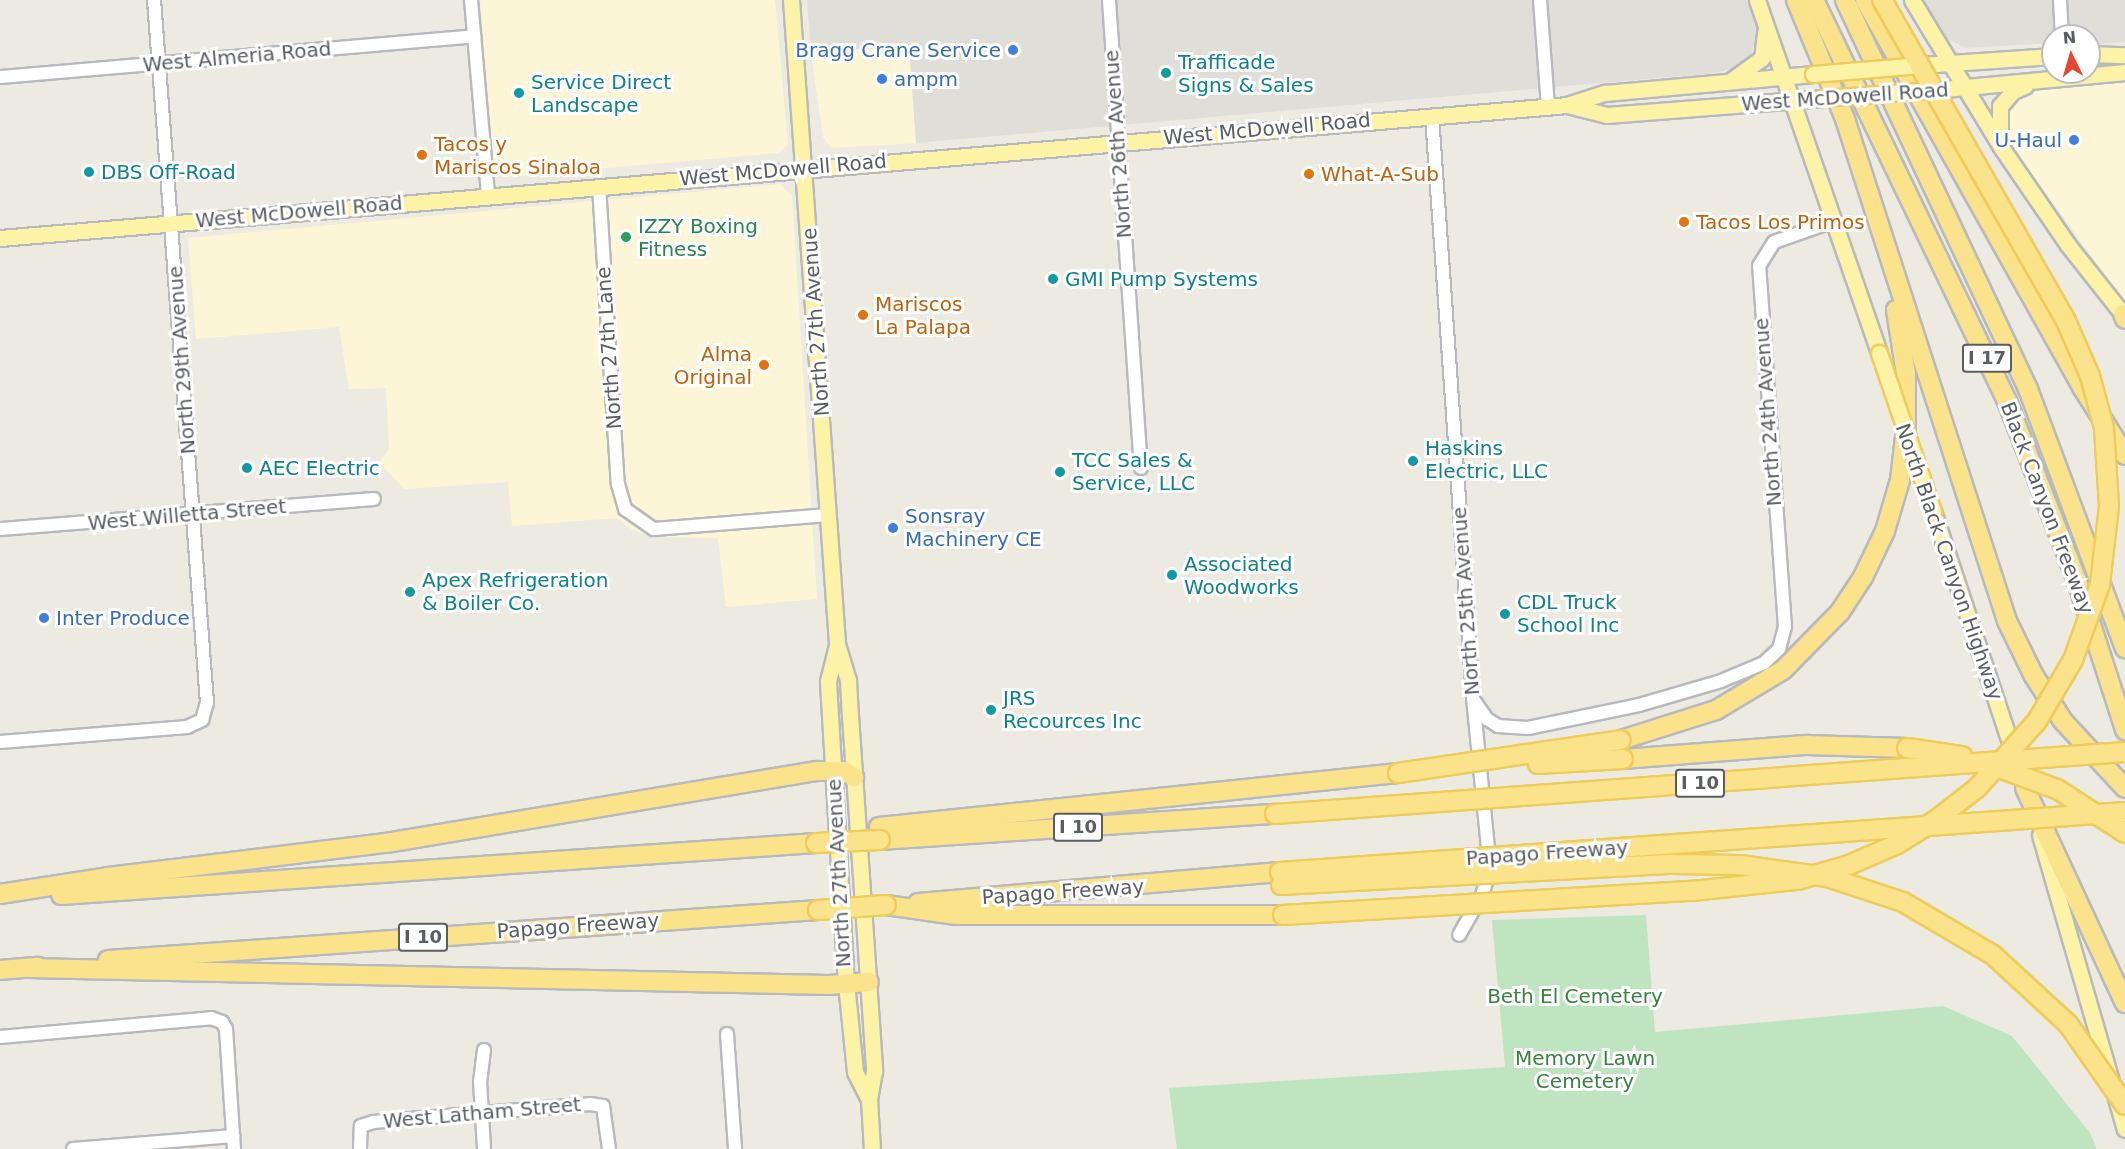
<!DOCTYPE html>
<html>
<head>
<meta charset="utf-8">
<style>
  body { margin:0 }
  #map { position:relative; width:2125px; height:1149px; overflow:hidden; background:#edebe1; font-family:"DejaVu Sans",sans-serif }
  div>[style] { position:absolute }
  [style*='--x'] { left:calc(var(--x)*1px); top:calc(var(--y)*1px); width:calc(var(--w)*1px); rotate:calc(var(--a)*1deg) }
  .commercial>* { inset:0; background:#fdf6d6 }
  .industrial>* { inset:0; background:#e0ded9 }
  .green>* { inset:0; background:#bee4c0 }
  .roads { filter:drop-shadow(2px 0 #b7b9be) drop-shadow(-2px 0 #b7b9be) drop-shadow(0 2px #b7b9be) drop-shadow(0 -2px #b7b9be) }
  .minor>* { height:12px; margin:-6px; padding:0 6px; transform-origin:6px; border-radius:6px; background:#fff }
  .major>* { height:15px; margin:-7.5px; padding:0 7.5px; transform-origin:7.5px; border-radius:7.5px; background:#fdf3a6 }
  .highway>* { height:18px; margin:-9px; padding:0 9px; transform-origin:9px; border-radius:9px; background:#fae38b }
  .bridges { filter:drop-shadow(2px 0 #eecc59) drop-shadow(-2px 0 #eecc59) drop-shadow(0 2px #eecc59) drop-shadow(0 -2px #eecc59) }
  .major-bridge>* { height:15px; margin:-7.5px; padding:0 7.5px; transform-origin:7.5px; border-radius:7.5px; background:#fdf3a6 }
  .highway-bridge>* { height:18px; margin:-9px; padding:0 9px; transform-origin:9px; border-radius:9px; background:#fae38b }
  .dots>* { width:16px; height:16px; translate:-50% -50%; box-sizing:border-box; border:3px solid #fff; border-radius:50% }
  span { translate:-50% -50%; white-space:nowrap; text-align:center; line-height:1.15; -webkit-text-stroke:6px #fff; paint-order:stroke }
  .shield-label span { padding:2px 4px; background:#fff; border:2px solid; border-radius:4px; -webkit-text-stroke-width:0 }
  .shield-label { font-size:18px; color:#5a5d62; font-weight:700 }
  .shop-label { font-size:20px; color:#366cbe }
  .right { translate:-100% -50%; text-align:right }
  .left { translate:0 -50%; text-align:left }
  .street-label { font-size:20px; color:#5a5d62 }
  .culture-label { font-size:20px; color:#0d838f }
  .food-label { font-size:20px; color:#c56008 }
  .leisure-label { font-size:20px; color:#27864d }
  .park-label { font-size:20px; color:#37843e }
  .north { position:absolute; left:2041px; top:24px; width:60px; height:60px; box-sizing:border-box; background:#fff; border:2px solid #bdbec0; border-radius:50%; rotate:355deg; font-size:16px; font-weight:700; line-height:24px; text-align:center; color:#5a5d62 }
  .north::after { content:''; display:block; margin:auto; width:21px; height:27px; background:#e5462f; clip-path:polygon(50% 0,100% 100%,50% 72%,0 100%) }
</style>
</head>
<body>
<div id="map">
  <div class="commercial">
    <div style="clip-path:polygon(480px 0,775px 0,788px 145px,778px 153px,503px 177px,494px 165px)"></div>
    <div style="clip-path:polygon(909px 45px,916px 143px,831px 148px,823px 137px,811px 53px)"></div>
    <div style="clip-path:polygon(2125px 78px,2125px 303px,2006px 137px,2007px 109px,2023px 92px)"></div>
    <div style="clip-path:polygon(780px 184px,792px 196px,817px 599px,726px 607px,718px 538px,651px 537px,631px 529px,617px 518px,512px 526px,508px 482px,404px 489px,379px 462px,389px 450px,386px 388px,349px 389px,339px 327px,196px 339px,188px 238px)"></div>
  </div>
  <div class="industrial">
    <div style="clip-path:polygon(807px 0,1748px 0,1759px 33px,1749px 59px,1740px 67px,1715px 73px,916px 143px,909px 46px,811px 53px)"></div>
    <div style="clip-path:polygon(1923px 0,2125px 0,2125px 42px,2089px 45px,2089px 36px,2053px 36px,2053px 43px,1966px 48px,1945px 38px)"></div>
  </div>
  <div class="green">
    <div style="clip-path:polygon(1646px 915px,1655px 1032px,1943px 1006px,2012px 1036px,2090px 1133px,2097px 1149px,1177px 1149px,1169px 1088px,1505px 1067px,1492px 920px)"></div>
  </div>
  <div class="roads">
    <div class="minor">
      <div style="--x:471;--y:0;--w:196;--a:85"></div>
      <div style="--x:1109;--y:0;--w:469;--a:86.1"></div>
      <div style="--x:1540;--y:0;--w:106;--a:85.7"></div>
      <div style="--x:2060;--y:0;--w:36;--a:87"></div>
      <div style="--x:0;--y:77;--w:476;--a:-4.9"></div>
      <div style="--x:1432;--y:116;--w:583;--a:85.97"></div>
      <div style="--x:1473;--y:698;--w:171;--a:84.3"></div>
      <div style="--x:1490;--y:868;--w:26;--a:106"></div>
      <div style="--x:1483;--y:893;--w:48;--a:119.7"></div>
      <div style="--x:599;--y:186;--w:299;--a:86.4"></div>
      <div style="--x:618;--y:484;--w:26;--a:74"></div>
      <div style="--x:625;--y:509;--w:35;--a:35"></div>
      <div style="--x:654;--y:529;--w:175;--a:-4.6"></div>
      <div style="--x:0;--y:529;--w:375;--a:-4.6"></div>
      <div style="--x:1475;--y:702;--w:21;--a:55"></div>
      <div style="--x:1487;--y:719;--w:13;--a:32"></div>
      <div style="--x:1498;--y:726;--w:30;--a:4"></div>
      <div style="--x:1528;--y:728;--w:113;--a:-11.7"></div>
      <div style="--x:1639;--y:705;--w:85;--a:-16.3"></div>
      <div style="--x:1721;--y:681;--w:47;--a:-22.7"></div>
      <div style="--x:1764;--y:663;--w:21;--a:-43"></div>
      <div style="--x:1779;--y:649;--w:23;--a:-75"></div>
      <div style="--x:1785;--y:627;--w:362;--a:-94.1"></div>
      <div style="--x:1759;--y:266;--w:28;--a:-58"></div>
      <div style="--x:1774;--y:242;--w:64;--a:-19.3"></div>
      <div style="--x:0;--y:742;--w:188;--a:-4.6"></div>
      <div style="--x:187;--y:727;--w:17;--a:-25"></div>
      <div style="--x:202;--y:720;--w:18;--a:-74"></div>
      <div style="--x:207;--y:703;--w:705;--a:-94.31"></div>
      <div style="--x:727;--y:1034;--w:115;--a:86"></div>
      <div style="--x:0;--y:1037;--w:212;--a:-5.1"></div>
      <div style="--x:211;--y:1018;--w:12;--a:20"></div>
      <div style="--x:222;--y:1022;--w:8;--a:60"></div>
      <div style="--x:226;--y:1029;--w:120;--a:86.2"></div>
      <div style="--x:484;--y:1050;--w:31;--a:97"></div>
      <div style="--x:480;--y:1081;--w:68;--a:86.6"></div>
      <div style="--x:73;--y:1149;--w:161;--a:-4.6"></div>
      <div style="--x:360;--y:1149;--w:23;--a:-88"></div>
      <div style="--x:361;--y:1126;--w:13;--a:-18"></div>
      <div style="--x:373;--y:1122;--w:218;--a:-4.7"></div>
      <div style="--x:590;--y:1104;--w:13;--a:9"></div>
      <div style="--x:603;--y:1106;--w:43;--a:82.1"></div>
    </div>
    <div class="major">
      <div style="--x:791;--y:0;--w:646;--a:85.91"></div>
      <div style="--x:837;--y:644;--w:38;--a:73"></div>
      <div style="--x:848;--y:680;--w:35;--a:87"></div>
      <div style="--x:850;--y:715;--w:357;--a:86.1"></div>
      <div style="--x:874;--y:1071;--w:28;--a:100"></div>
      <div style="--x:869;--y:1099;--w:50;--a:86.6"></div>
      <div style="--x:1757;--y:0;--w:373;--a:70.9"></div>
      <div style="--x:1912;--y:0;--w:172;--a:58.8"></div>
      <div style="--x:2001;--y:147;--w:119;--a:55.6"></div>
      <div style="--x:2068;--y:245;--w:92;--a:51.6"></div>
      <div style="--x:2089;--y:54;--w:36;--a:2"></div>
      <div style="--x:1921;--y:65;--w:132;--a:-3.9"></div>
      <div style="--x:1733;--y:79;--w:36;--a:-36"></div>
      <div style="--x:1762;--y:58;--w:26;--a:-83"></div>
      <div style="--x:1934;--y:90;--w:192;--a:-5.4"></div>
      <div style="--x:1567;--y:105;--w:41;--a:14"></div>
      <div style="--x:1607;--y:115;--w:217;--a:-4.5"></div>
      <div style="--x:2000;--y:141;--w:35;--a:-90"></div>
      <div style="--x:2000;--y:106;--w:20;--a:-49"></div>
      <div style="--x:2013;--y:91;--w:13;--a:-23"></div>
      <div style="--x:0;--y:238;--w:1573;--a:-4.85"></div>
      <div style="--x:1567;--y:105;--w:40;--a:-18"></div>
      <div style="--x:1605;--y:93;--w:209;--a:-5.2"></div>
      <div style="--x:1933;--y:511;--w:260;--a:71.6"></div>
      <div style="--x:837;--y:645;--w:38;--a:104"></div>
      <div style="--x:828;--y:682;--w:302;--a:86.6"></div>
      <div style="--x:846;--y:983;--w:89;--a:84.2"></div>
      <div style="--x:855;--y:1072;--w:30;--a:63"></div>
      <div style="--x:2040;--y:835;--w:306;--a:73.9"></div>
    </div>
    <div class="highway">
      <div style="--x:1796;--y:0;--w:129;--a:67.6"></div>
      <div style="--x:1845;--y:119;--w:527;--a:72.11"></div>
      <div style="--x:2007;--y:621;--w:61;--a:63.9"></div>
      <div style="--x:2034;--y:676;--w:54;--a:57.2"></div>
      <div style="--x:2063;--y:721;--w:91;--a:47.2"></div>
      <div style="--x:1814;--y:0;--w:445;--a:64.3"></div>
      <div style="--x:2007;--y:401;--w:193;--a:68.7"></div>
      <div style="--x:2077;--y:581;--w:157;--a:72.1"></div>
      <div style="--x:1845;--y:0;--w:430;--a:64.8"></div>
      <div style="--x:2028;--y:389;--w:277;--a:69.5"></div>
      <div style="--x:1865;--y:0;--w:444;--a:60.7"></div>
      <div style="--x:2082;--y:387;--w:80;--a:57.7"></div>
      <div style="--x:2123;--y:314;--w:5;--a:68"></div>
      <div style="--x:1621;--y:740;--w:100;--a:-17.5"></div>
      <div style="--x:1716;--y:710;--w:78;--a:-30.8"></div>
      <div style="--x:1783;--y:670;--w:81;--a:-45.5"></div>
      <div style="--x:1840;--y:612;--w:42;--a:-56.7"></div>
      <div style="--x:1863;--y:577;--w:51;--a:-64.4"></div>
      <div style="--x:1885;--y:531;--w:53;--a:-73.6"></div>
      <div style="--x:1900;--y:480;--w:52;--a:-83.4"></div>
      <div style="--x:1906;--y:428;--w:54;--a:-90"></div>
      <div style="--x:1906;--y:374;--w:65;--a:-98.9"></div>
      <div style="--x:1623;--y:759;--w:185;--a:-4.4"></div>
      <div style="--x:1807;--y:745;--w:100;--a:1.7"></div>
      <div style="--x:2025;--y:788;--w:237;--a:65.1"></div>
      <div style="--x:879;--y:827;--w:522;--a:-5.94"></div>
      <div style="--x:880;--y:840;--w:396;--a:-3.8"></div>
      <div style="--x:0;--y:894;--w:109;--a:-8.9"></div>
      <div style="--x:108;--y:877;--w:280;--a:-7"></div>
      <div style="--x:386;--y:843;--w:437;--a:-9.5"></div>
      <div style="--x:817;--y:771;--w:27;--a:0"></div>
      <div style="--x:844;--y:771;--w:12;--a:31"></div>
      <div style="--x:61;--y:895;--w:757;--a:-3.94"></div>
      <div style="--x:918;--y:903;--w:363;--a:-4.9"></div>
      <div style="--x:886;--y:905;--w:71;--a:8.1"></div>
      <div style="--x:956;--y:915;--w:327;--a:0"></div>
      <div style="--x:108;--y:960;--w:712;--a:-4.03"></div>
      <div style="--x:28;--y:968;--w:801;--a:1.22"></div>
      <div style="--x:829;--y:985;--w:40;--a:-4.3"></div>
      <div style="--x:0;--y:970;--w:38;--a:-5"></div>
    </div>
  </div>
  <div class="bridges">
    <div class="major-bridge">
      <div style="--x:1813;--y:74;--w:108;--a:-4.8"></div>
      <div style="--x:1823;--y:98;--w:111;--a:-4.1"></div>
      <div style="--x:1879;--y:353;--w:167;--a:71.1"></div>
    </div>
    <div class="highway-bridge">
      <div style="--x:1907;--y:748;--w:56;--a:8.3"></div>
      <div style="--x:1538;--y:764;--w:85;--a:-3.4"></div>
      <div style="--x:1991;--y:765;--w:70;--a:20"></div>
      <div style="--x:2057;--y:789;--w:81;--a:32.9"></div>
      <div style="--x:1398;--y:773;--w:225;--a:-8.4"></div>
      <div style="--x:1275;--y:814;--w:852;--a:-4.17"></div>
      <div style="--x:816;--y:843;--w:64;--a:-2.7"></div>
      <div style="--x:1280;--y:872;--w:847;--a:-4.06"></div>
      <div style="--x:1281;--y:885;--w:392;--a:-3.1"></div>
      <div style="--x:1672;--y:864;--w:68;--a:0.8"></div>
      <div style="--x:1740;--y:865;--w:88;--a:7.9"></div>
      <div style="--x:1827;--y:877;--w:80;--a:18.2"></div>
      <div style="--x:1903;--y:902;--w:104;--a:30.5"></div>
      <div style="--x:1993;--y:955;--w:102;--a:42.6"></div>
      <div style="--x:2068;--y:1024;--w:99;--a:54.9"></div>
      <div style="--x:818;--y:910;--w:68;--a:-4.2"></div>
      <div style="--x:1283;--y:915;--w:410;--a:-3.4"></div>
      <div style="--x:1692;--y:891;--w:106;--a:-6"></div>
      <div style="--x:1797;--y:880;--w:54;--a:-16.1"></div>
      <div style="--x:1849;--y:865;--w:52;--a:-23.6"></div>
      <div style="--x:1897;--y:844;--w:46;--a:-31.6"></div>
      <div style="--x:1936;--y:820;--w:52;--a:-38"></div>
      <div style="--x:1977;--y:788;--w:90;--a:-48.2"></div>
      <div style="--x:2037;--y:721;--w:71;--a:-59.5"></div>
      <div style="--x:2073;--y:660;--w:81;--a:-70.4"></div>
      <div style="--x:2100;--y:584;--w:79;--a:-83.4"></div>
      <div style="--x:2109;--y:506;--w:78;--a:-93.7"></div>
      <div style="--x:2104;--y:428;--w:54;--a:-105.1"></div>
      <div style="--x:2090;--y:376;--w:60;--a:-113.6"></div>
      <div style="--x:2066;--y:321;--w:370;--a:-119.8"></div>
    </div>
  </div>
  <div class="dots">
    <div style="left:1013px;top:50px;background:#3f7fe0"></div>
    <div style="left:1166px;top:73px;background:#0f9aa8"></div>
    <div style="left:882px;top:79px;background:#3f7fe0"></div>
    <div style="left:519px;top:93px;background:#0f9aa8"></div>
    <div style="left:2074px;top:140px;background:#3f7fe0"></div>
    <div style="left:422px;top:155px;background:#e8710a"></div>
    <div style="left:89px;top:172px;background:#0f9aa8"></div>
    <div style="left:1309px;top:174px;background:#e8710a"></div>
    <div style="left:1684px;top:222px;background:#e8710a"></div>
    <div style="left:626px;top:237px;background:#2e9e5b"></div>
    <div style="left:1053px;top:279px;background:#0f9aa8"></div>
    <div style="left:863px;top:315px;background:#e8710a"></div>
    <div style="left:764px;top:365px;background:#e8710a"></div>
    <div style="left:1413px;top:461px;background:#0f9aa8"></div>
    <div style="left:247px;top:468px;background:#0f9aa8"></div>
    <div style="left:1060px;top:472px;background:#0f9aa8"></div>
    <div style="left:893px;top:528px;background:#3f7fe0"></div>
    <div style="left:1172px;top:575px;background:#0f9aa8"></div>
    <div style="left:410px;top:592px;background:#0f9aa8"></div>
    <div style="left:1505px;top:614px;background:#0f9aa8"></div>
    <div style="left:44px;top:618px;background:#3f7fe0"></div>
    <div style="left:991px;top:710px;background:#0f9aa8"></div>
  </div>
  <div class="shield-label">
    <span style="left:1987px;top:358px">I 17</span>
    <span style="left:1700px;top:783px">I 10</span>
    <span style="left:1078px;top:827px">I 10</span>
    <span style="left:423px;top:937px">I 10</span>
  </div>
  <div class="shop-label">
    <span class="right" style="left:1001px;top:50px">Bragg Crane Service</span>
    <span class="left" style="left:894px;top:79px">ampm</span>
    <span class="right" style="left:2062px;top:140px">U-Haul</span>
    <span class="left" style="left:905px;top:528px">Sonsray<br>Machinery CE</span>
    <span class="left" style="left:56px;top:618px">Inter Produce</span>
  </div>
  <div class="street-label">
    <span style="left:237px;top:57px;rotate:-5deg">West Almeria Road</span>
    <span style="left:1845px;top:97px;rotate:-4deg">West McDowell Road</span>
    <span style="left:1267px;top:129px;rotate:-5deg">West McDowell Road</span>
    <span style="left:1118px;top:144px;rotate:-94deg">North 26th Avenue</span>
    <span style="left:783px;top:170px;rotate:-5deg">West McDowell Road</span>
    <span style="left:299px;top:212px;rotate:-5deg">West McDowell Road</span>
    <span style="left:816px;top:322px;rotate:-94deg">North 27th Avenue</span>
    <span style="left:609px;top:348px;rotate:-94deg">North 27th Lane</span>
    <span style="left:182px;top:360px;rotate:-94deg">North 29th Avenue</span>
    <span style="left:1768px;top:412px;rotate:-94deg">North 24th Avenue</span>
    <span style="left:2047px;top:508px;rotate:69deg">Black Canyon Freeway</span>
    <span style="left:187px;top:515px;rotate:-5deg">West Willetta Street</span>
    <span style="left:1949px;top:562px;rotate:71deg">North Black Canyon Highway</span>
    <span style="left:1466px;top:601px;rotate:-94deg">North 25th Avenue</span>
    <span style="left:1547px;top:853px;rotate:-4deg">Papago Freeway</span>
    <span style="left:839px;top:873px;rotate:-93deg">North 27th Avenue</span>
    <span style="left:1063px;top:892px;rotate:-4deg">Papago Freeway</span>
    <span style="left:578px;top:926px;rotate:-4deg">Papago Freeway</span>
    <span style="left:482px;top:1113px;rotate:-5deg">West Latham Street</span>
  </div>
  <div class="culture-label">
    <span class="left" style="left:1178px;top:74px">Trafficade<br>Signs &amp; Sales</span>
    <span class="left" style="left:531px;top:94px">Service Direct<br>Landscape</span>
    <span class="left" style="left:101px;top:172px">DBS Off-Road</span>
    <span class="left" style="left:1065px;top:279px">GMI Pump Systems</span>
    <span class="left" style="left:1425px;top:460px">Haskins<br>Electric, LLC</span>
    <span class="left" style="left:1072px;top:472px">TCC Sales &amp;<br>Service, LLC</span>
    <span class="left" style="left:259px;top:468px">AEC Electric</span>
    <span class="left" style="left:1184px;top:576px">Associated<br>Woodworks</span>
    <span class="left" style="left:422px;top:592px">Apex Refrigeration<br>&amp; Boiler Co.</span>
    <span class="left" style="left:1517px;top:614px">CDL Truck<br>School Inc</span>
    <span class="left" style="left:1003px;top:710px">JRS<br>Recources Inc</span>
  </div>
  <div class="food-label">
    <span class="left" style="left:434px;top:156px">Tacos y<br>Mariscos Sinaloa</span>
    <span class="left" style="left:1321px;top:174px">What-A-Sub</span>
    <span class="left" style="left:1696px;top:222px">Tacos Los Primos</span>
    <span class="left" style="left:875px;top:316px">Mariscos<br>La Palapa</span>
    <span class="right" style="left:752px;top:366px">Alma<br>Original</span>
  </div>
  <div class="leisure-label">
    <span class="left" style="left:638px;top:238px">IZZY Boxing<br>Fitness</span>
  </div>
  <div class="park-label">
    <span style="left:1575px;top:996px">Beth El Cemetery</span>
    <span style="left:1585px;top:1070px">Memory Lawn<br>Cemetery</span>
  </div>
  <div class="north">N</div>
</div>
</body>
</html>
